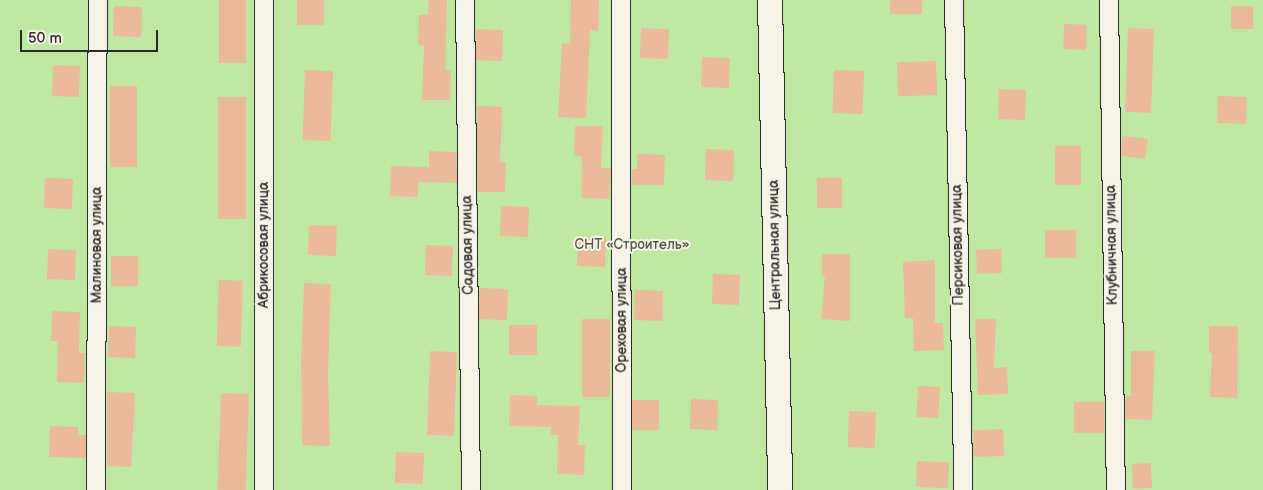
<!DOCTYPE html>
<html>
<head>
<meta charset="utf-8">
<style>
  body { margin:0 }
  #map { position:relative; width:1263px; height:490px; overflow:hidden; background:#f7f3e8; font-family:"Balsamiq Sans",sans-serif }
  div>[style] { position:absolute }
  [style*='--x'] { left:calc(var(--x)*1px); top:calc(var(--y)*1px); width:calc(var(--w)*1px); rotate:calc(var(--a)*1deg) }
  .green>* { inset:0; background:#bfe8a3; transform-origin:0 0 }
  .building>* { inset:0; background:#eaba9b; transform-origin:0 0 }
  .roads { filter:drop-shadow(1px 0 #2b2b2b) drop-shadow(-1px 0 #2b2b2b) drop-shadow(0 1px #2b2b2b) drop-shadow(0 -1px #2b2b2b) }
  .street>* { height:18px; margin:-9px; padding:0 9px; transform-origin:9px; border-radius:9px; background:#f7f3e8 }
  .secondary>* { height:24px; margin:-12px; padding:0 12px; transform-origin:12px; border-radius:12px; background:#f7f3e8 }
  span { translate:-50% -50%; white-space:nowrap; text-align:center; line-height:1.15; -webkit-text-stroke:4px #f7f3e8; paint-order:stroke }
  .street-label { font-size:14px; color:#2b2b2b }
  .park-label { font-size:14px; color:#505a49 }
  .scale { position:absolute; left:20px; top:30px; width:138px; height:22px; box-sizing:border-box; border:2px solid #2b2b2b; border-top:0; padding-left:6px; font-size:15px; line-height:18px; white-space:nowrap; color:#2b2b2b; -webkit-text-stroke:4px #f7f3e8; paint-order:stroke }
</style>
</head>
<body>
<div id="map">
  <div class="green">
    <div style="left:0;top:0;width:1263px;height:490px"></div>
  </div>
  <div class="building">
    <div style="left:219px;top:0;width:27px;height:63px"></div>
    <div style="left:297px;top:0;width:27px;height:25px"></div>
    <div style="clip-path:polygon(429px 0,447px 0,445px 70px,451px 70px,450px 100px,422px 100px,424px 46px,418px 45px,419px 15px,428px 15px)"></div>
    <div style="clip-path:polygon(571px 0,599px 0,598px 31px,590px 30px,586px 118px,558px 117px,562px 43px,570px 44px)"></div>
    <div style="left:890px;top:0;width:32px;height:14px"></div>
    <div style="left:114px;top:6px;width:28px;height:30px;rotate:2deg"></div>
    <div style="left:1231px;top:6px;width:22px;height:23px"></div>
    <div style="left:1064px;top:24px;width:23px;height:25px;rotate:2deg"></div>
    <div style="left:641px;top:28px;width:28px;height:30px;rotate:2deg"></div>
    <div style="left:1128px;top:28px;width:26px;height:84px;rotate:2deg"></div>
    <div style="left:476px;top:29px;width:27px;height:31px;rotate:2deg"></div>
    <div style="left:702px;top:57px;width:28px;height:30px;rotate:2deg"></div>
    <div style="left:936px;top:61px;width:34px;height:39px;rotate:88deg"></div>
    <div style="left:53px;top:65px;width:27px;height:31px;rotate:2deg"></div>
    <div style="left:305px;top:70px;width:28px;height:70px;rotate:2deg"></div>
    <div style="left:834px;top:70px;width:30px;height:43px;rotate:2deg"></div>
    <div style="left:110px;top:86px;width:27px;height:81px"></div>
    <div style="left:1026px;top:90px;width:30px;height:27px;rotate:92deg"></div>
    <div style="left:1218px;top:96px;width:29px;height:27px;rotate:2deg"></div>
    <div style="left:218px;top:97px;width:28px;height:122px"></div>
    <div style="clip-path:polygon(477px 106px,502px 107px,500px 162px,506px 162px,505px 192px,478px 192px)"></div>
    <div style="clip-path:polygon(575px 126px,603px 126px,601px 168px,611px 168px,609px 199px,581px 198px,582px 156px,574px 156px)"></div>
    <div style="left:1123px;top:136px;width:25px;height:20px;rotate:7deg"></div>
    <div style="left:1055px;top:146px;width:26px;height:39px"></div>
    <div style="left:706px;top:149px;width:28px;height:31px;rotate:2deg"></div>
    <div style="clip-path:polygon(429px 151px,456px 152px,457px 183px,418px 182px,418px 197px,390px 196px,391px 166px,429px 167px)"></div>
    <div style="clip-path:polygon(637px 154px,665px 155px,664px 185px,632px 185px,632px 169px,637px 169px)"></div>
    <div style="left:45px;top:178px;width:28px;height:30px;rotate:2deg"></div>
    <div style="left:817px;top:178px;width:25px;height:30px"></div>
    <div style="left:501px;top:206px;width:28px;height:30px;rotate:2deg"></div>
    <div style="left:309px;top:225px;width:28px;height:30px;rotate:2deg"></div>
    <div style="left:1045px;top:230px;width:31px;height:28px"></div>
    <div style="left:578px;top:236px;width:28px;height:30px;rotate:2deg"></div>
    <div style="left:426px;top:245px;width:27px;height:30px;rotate:2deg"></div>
    <div style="left:48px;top:249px;width:28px;height:30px;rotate:2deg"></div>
    <div style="left:1001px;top:249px;width:24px;height:25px;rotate:88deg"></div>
    <div style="clip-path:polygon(822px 254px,850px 254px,850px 321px,821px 319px,825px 276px,822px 276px)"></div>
    <div style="left:111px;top:256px;width:27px;height:30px"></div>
    <div style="clip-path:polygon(935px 260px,935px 323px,943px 323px,944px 350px,914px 351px,913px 318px,905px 318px,903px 262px)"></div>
    <div style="left:713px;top:274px;width:27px;height:30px;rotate:2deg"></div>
    <div style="left:219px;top:280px;width:24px;height:66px;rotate:2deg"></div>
    <div style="clip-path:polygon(304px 283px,331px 284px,328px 372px,330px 446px,302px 445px,301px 360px)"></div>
    <div style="left:480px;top:288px;width:28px;height:31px;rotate:2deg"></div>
    <div style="left:635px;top:290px;width:28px;height:30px;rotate:2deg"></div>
    <div style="clip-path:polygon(52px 311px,80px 312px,79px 353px,85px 353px,84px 383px,57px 382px,58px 341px,51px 341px)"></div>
    <div style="left:582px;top:319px;width:28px;height:78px"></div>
    <div style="clip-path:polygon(975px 319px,996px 319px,994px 368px,1007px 367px,1008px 394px,978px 395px)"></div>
    <div style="left:509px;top:325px;width:28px;height:30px"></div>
    <div style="left:109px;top:326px;width:27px;height:31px;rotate:2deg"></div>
    <div style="clip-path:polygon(1209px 326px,1238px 326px,1237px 398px,1210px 397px,1212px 353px,1209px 353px)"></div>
    <div style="left:430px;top:351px;width:27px;height:84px;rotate:2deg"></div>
    <div style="clip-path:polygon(1131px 351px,1155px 351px,1152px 420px,1126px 419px,1126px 396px,1131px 396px)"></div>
    <div style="left:918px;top:386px;width:22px;height:31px;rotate:3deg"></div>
    <div style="clip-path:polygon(107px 392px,135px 393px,131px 467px,107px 466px)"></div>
    <div style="left:221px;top:393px;width:28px;height:97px;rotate:2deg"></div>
    <div style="clip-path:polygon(510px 395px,537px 396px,537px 405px,580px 406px,578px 445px,585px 445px,584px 475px,557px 474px,558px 435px,551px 435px,551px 427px,509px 426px)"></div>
    <div style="left:691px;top:399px;width:27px;height:30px;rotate:2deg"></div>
    <div style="left:632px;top:400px;width:27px;height:30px"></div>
    <div style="left:1074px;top:402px;width:30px;height:31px"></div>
    <div style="left:849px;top:411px;width:27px;height:36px;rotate:2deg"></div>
    <div style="clip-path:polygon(50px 426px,78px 427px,78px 435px,86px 435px,86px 458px,49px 457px)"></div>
    <div style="left:1003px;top:429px;width:27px;height:30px;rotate:88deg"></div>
    <div style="left:396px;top:452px;width:28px;height:31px;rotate:2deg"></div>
    <div style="left:917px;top:461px;width:32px;height:26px;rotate:2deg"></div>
    <div style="left:1151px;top:463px;width:25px;height:19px;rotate:88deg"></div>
  </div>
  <div class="roads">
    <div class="street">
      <div style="--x:465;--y:0;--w:490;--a:89.3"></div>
      <div style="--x:621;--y:0;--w:490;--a:89.9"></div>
      <div style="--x:954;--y:0;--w:490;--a:88.9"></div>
      <div style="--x:1109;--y:0;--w:490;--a:89.2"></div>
      <div style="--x:96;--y:490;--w:490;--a:-89.8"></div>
      <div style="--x:264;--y:490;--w:490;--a:-90"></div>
    </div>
    <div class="secondary">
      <div style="--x:770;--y:0;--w:490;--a:88.8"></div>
    </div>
  </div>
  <div class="street-label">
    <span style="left:97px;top:245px;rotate:-90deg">Малиновая улица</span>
    <span style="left:264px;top:245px;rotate:-90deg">Абрикосовая улица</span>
    <span style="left:468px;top:245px;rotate:-91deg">Садовая улица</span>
    <span style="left:775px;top:245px;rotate:-91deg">Центральная улица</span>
    <span style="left:958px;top:245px;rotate:-91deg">Персиковая улица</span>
    <span style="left:1112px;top:245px;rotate:-91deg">Клубничная улица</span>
    <span style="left:622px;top:320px;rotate:-90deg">Ореховая улица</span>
  </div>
  <div class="park-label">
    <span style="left:632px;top:245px">СНТ «Строитель»</span>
  </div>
  <div class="scale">50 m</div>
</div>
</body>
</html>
